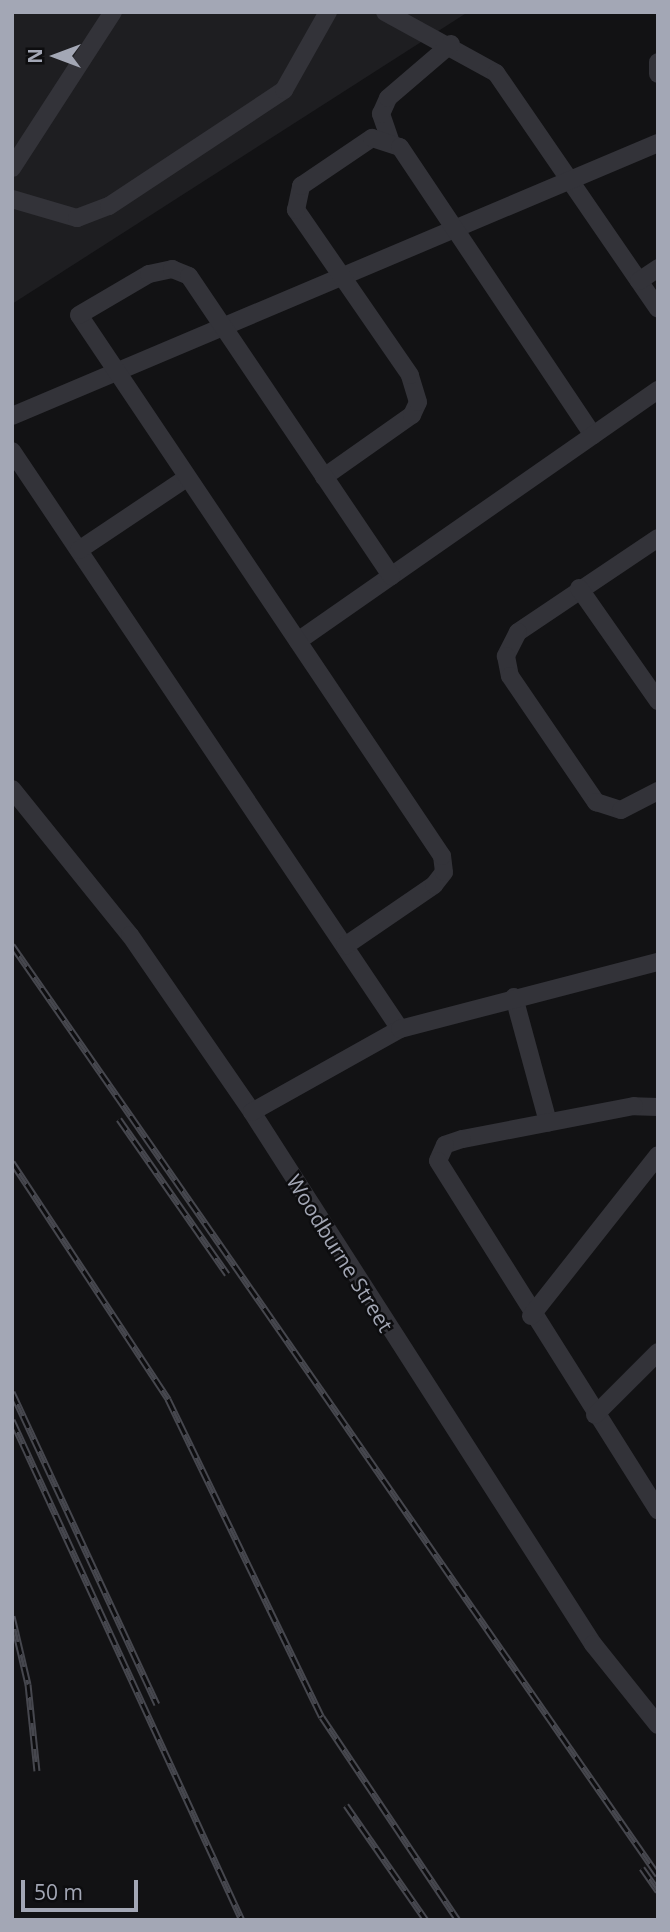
<!DOCTYPE html>
<html>
<head>
<meta charset="utf-8">
<style>
  body { margin:0 }
  #map { position:relative; width:670px; height:1932px; overflow:hidden; background:#121214; font-family:"Open Sans",sans-serif }
  div>[style] { position:absolute }
  [style*='--x'] { left:calc(var(--x)*1px); top:calc(var(--y)*1px); width:calc(var(--w)*1px); rotate:calc(var(--a)*1deg) }
  .built>* { inset:0; background:#1e1e21 }
  .street>* { height:18px; margin:-9px; padding:0 9px; transform-origin:9px; border-radius:9px; background:#333339 }
  .rail>* { height:7px; margin-top:-3.5px; transform-origin:0; background:repeating-linear-gradient(90deg,#0d0d0f 0 13px,#46474e 0 26px); box-sizing:border-box; border-block:2px solid #46474e }
  span { translate:-50% -50%; white-space:nowrap; text-align:center; line-height:1.15; -webkit-text-stroke:5px #0d0d0f; paint-order:stroke }
  .street-label { font-size:21px; color:#a3a7b5 }
  .frame { position:absolute; inset:0; border:14px solid #a3a7b5; pointer-events:none }
  .north { position:absolute; left:21px; top:21px; width:70px; height:70px; -webkit-text-stroke:5px #0d0d0f; paint-order:stroke; rotate:270deg; font-size:19px; font-weight:700; line-height:28px; text-align:center; color:#a3a7b5 }
  .north::after { content:''; display:block; margin:auto; width:24px; height:32px; background:#a3a7b5; clip-path:polygon(50% 0,100% 100%,50% 72%,0 100%) }
  .scale { position:absolute; left:21px; top:1880px; width:117px; height:32px; box-sizing:border-box; border:4px solid #a3a7b5; border-top:0; padding-left:9px; font-size:21px; line-height:24px; white-space:nowrap; color:#a3a7b5; -webkit-text-stroke:5px #0d0d0f; paint-order:stroke }
</style>
</head>
<body>
<div id="map">
  <div class="built">
    <div style="clip-path:polygon(12px 12px,468px 12px,12px 304px)"></div>
  </div>
  <div class="street">
    <div style="--x:385;--y:12;--w:127;--a:28.8"></div>
    <div style="--x:496;--y:73;--w:286;--a:55.5"></div>
    <div style="--x:658;--y:62;--w:12;--a:90"></div>
    <div style="--x:390;--y:140;--w:28;--a:-109"></div>
    <div style="--x:381;--y:114;--w:17;--a:-66"></div>
    <div style="--x:388;--y:98;--w:83;--a:-40.6"></div>
    <div style="--x:12;--y:168;--w:186;--a:-57.1"></div>
    <div style="--x:12;--y:199;--w:68;--a:16.3"></div>
    <div style="--x:77;--y:218;--w:34;--a:-21"></div>
    <div style="--x:109;--y:206;--w:210;--a:-33.5"></div>
    <div style="--x:284;--y:90;--w:90;--a:-60.6"></div>
    <div style="--x:639;--y:281;--w:23;--a:-34"></div>
    <div style="--x:12;--y:416;--w:701;--a:-22.91"></div>
    <div style="--x:12;--y:451;--w:696;--a:56.13"></div>
    <div style="--x:324;--y:477;--w:108;--a:-35.2"></div>
    <div style="--x:412;--y:415;--w:14;--a:-65"></div>
    <div style="--x:418;--y:402;--w:28;--a:-107"></div>
    <div style="--x:410;--y:375;--w:201;--a:-124.6"></div>
    <div style="--x:296;--y:210;--w:25;--a:-78"></div>
    <div style="--x:301;--y:186;--w:86;--a:-34.1"></div>
    <div style="--x:372;--y:138;--w:29;--a:18"></div>
    <div style="--x:400;--y:147;--w:347;--a:56.2"></div>
    <div style="--x:658;--y:538;--w:169;--a:146.1"></div>
    <div style="--x:518;--y:632;--w:27;--a:117"></div>
    <div style="--x:506;--y:656;--w:20;--a:79"></div>
    <div style="--x:510;--y:676;--w:153;--a:55.7"></div>
    <div style="--x:596;--y:802;--w:26;--a:18"></div>
    <div style="--x:621;--y:810;--w:42;--a:-27.2"></div>
    <div style="--x:79;--y:550;--w:128;--a:-33.8"></div>
    <div style="--x:579;--y:588;--w:138;--a:55"></div>
    <div style="--x:298;--y:641;--w:439;--a:-34.9"></div>
    <div style="--x:12;--y:789;--w:188;--a:51.1"></div>
    <div style="--x:130;--y:935;--w:215;--a:55.4"></div>
    <div style="--x:252;--y:1112;--w:632;--a:57.34"></div>
    <div style="--x:593;--y:1644;--w:104;--a:51.3"></div>
    <div style="--x:345;--y:946;--w:108;--a:-34.4"></div>
    <div style="--x:434;--y:885;--w:16;--a:-52"></div>
    <div style="--x:444;--y:872;--w:16;--a:-97"></div>
    <div style="--x:442;--y:856;--w:651;--a:-123.86"></div>
    <div style="--x:79;--y:315;--w:81;--a:-30.4"></div>
    <div style="--x:149;--y:274;--w:24;--a:-12"></div>
    <div style="--x:172;--y:269;--w:18;--a:22"></div>
    <div style="--x:189;--y:276;--w:362;--a:56"></div>
    <div style="--x:514;--y:997;--w:130;--a:74.8"></div>
    <div style="--x:658;--y:1107;--w:24;--a:-178"></div>
    <div style="--x:634;--y:1106;--w:175;--a:169.1"></div>
    <div style="--x:462;--y:1139;--w:18;--a:161"></div>
    <div style="--x:445;--y:1145;--w:17;--a:114"></div>
    <div style="--x:438;--y:1161;--w:413;--a:57.8"></div>
    <div style="--x:252;--y:1112;--w:170;--a:-29.3"></div>
    <div style="--x:400;--y:1029;--w:267;--a:-14.6"></div>
    <div style="--x:531;--y:1316;--w:205;--a:-51.7"></div>
    <div style="--x:595;--y:1415;--w:89;--a:-45"></div>
  </div>
  <div class="rail">
    <div style="--x:12;--y:945;--w:1132;--a:55.22"></div>
    <div style="--x:119;--y:1119;--w:189;--a:55.1"></div>
    <div style="--x:12;--y:1162;--w:284;--a:56.6"></div>
    <div style="--x:168;--y:1399;--w:353;--a:64.2"></div>
    <div style="--x:322;--y:1717;--w:244;--a:56.2"></div>
    <div style="--x:12;--y:1392;--w:344;--a:65.1"></div>
    <div style="--x:12;--y:1420;--w:550;--a:65.3"></div>
    <div style="--x:12;--y:1616;--w:70;--a:76.8"></div>
    <div style="--x:28;--y:1684;--w:87;--a:84.1"></div>
    <div style="--x:346;--y:1805;--w:140;--a:55.2"></div>
    <div style="--x:642;--y:1868;--w:28;--a:55"></div>
  </div>
  <div class="street-label">
    <span style="left:340px;top:1253px;rotate:58deg">Woodburne Street</span>
  </div>
  <div class="frame"></div>
  <div class="north">N</div>
  <div class="scale">50 m</div>
</div>
</body>
</html>
